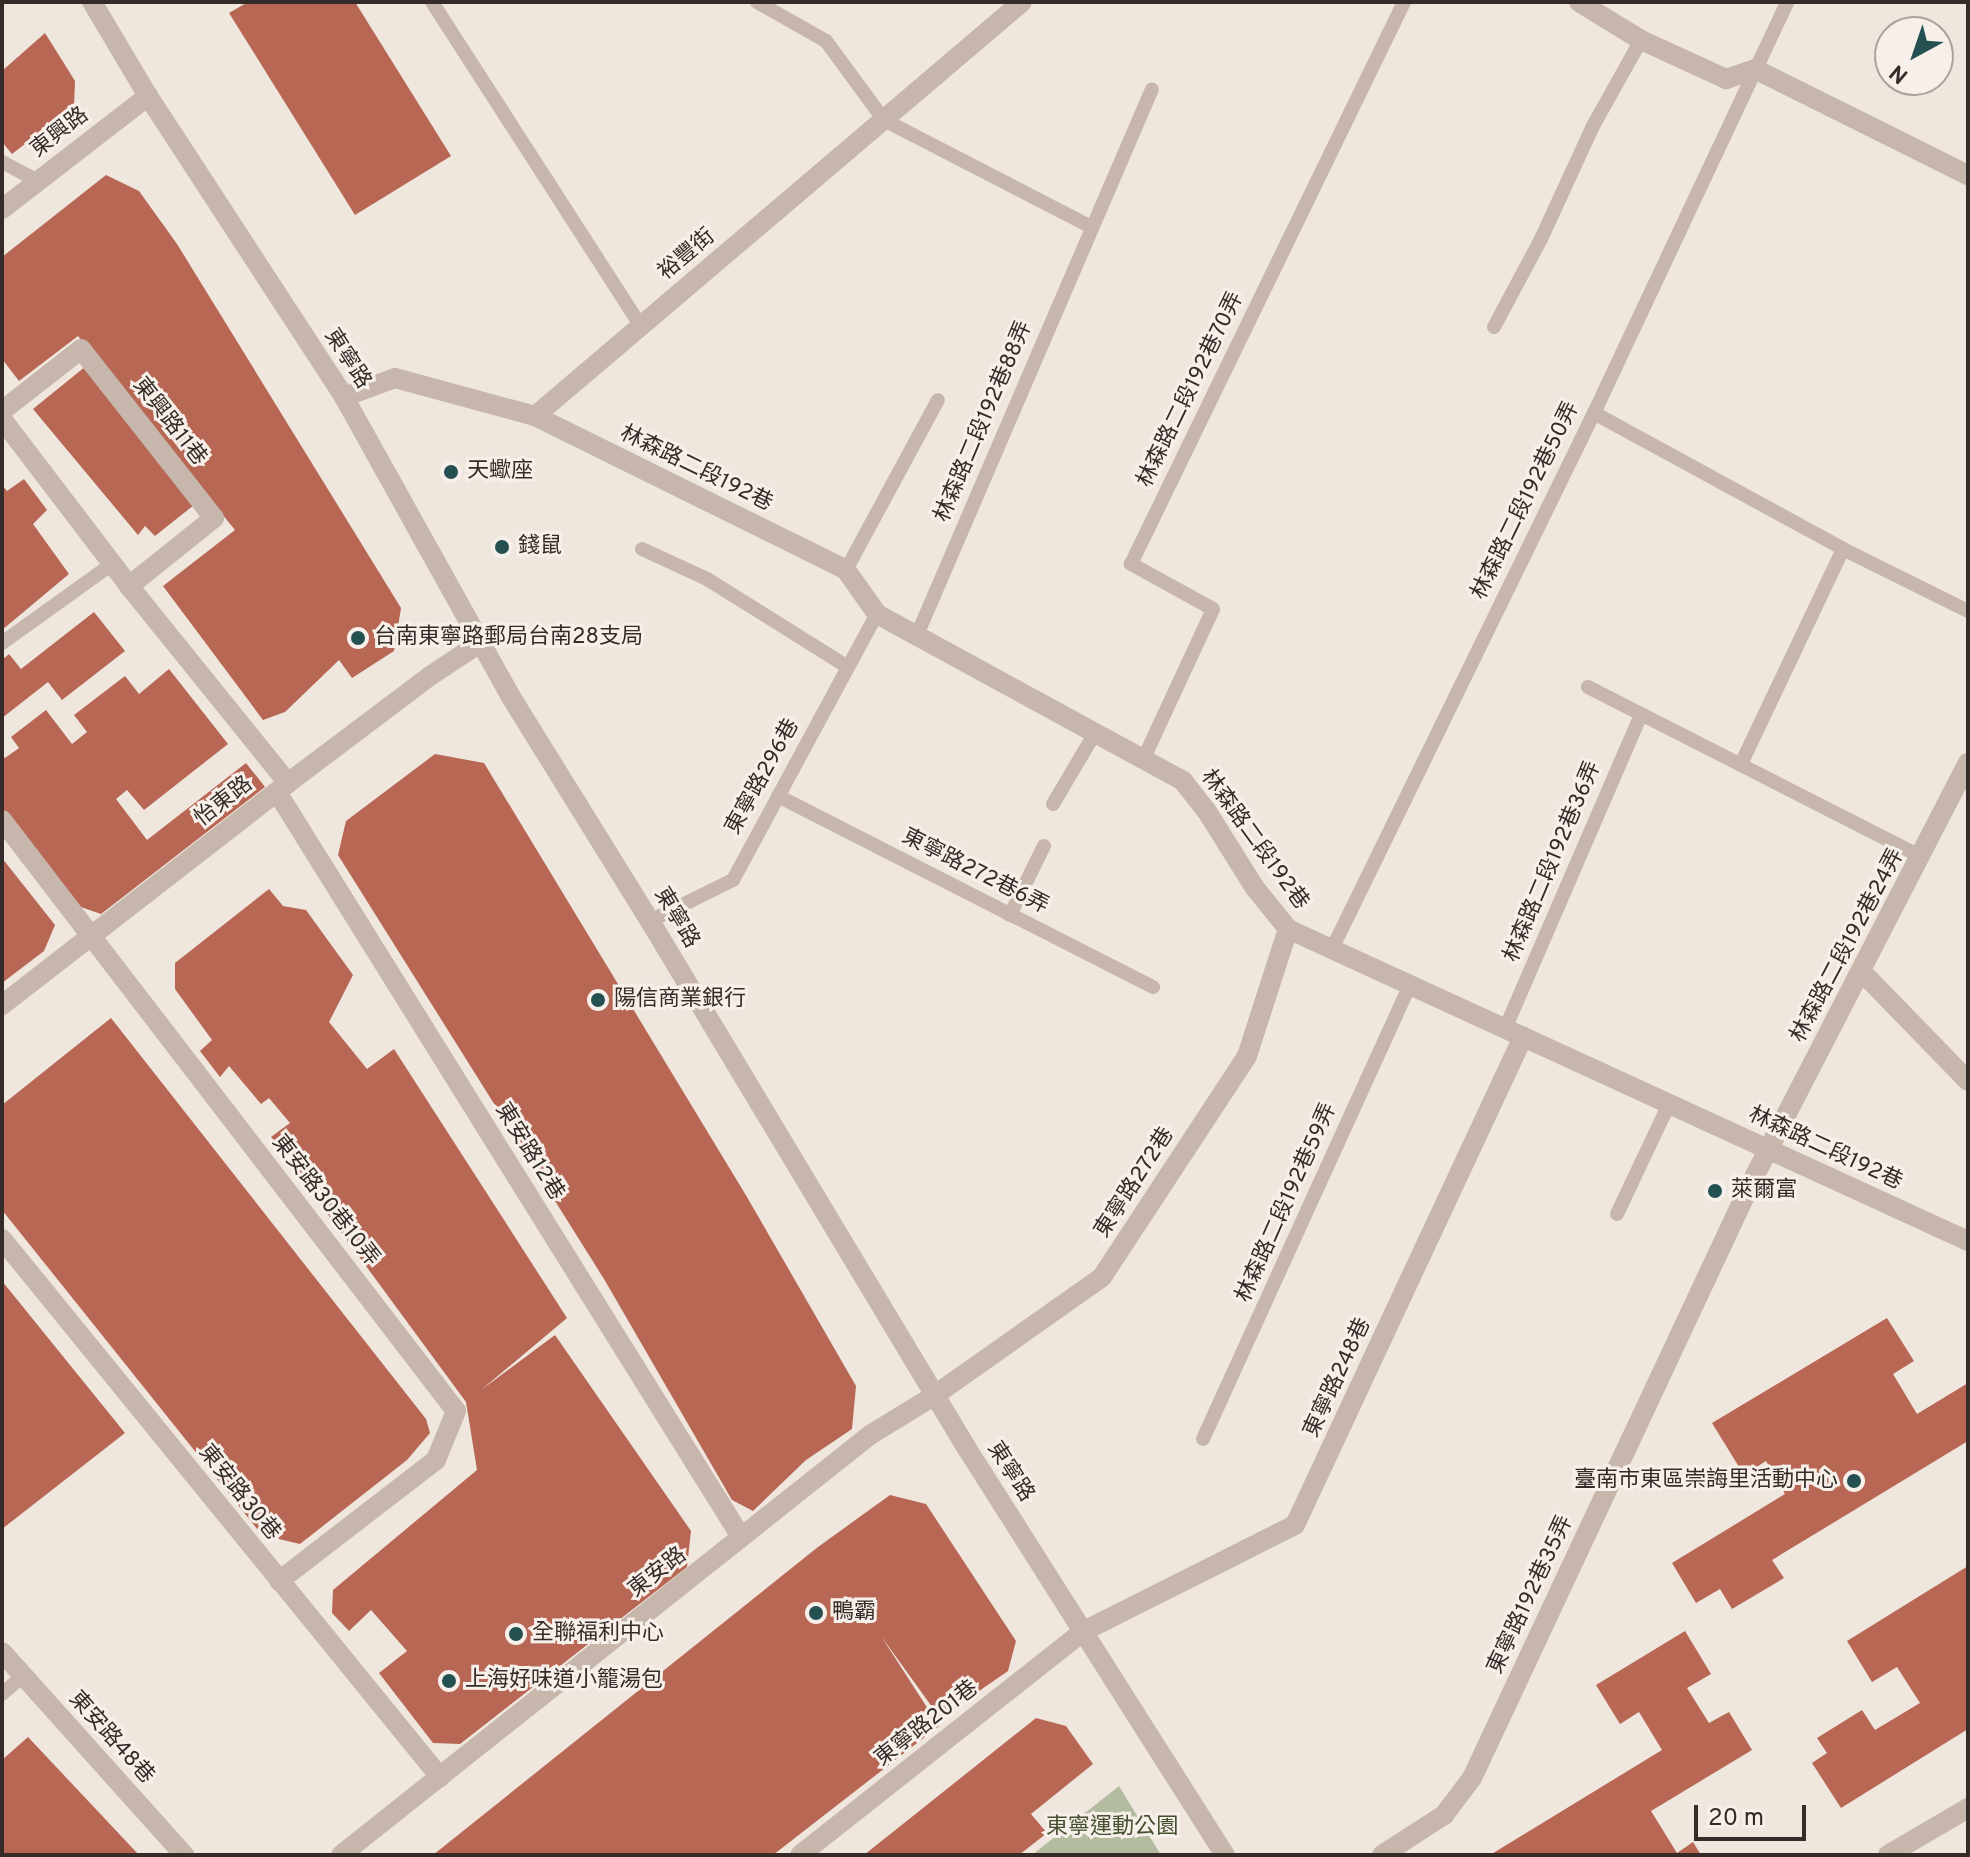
<!DOCTYPE html>
<html>
<head>
<meta charset="utf-8">
<style>
  body { margin:0 }
  #map { position:relative; width:1970px; height:1857px; overflow:hidden; background:#efe6de; font-family:Overpass,"Noto Sans TC",sans-serif }
  div>[style] { position:absolute }
  [style*='--x'] { left:calc(var(--x)*1px); top:calc(var(--y)*1px); width:calc(var(--w)*1px); rotate:calc(var(--a)*1deg) }
  .green>* { inset:0; background:#b4bca0 }
  .building>* { inset:0; background:#b76754 }
  .service>* { height:14px; margin:-7px; padding:0 7px; transform-origin:7px; border-radius:7px; background:#c6b6ab }
  .pedestrian>* { height:20px; margin:-10px; padding:0 10px; transform-origin:10px; border-radius:10px; background:#c6b6ab }
  .minor>* { height:20px; margin:-10px; padding:0 10px; transform-origin:10px; border-radius:10px; background:#c6b6ab }
  .tertiary>* { height:20px; margin:-10px; padding:0 10px; transform-origin:10px; border-radius:10px; background:#c6b6ab }
  .dots>* { width:22px; height:22px; translate:-50% -50%; box-sizing:border-box; border:4px solid #f7f0ea; border-radius:50% }
  span { translate:-50% -50%; white-space:nowrap; text-align:center; line-height:1.15; -webkit-text-stroke:6px #f7f0ea; paint-order:stroke }
  .street-label { font-size:22px; color:#352c29 }
  .poi-label { font-size:22px; color:#352c29 }
  .left { translate:0 -50%; text-align:left }
  .right { translate:-100% -50%; text-align:right }
  .park-label { font-size:22px; color:#465030 }
  .frame { position:absolute; inset:0; border:4px solid #352c29; pointer-events:none }
  .north { position:absolute; left:1874px; top:16px; width:80px; height:80px; box-sizing:border-box; background:#f7f0ea; border:2px solid #a9a29d; border-radius:50%; rotate:220deg; font-size:22px; font-weight:700; line-height:32px; text-align:center; color:#352c29 }
  .north::after { content:''; display:block; margin:auto; width:28px; height:36px; background:#245051; clip-path:polygon(50% 0,100% 100%,50% 72%,0 100%) }
  .scale { position:absolute; left:1694px; top:1805px; width:112px; height:36px; box-sizing:border-box; border:4px solid #352c29; border-top:0; padding-left:10px; font-size:24px; line-height:28px; white-space:nowrap; color:#352c29; -webkit-text-stroke:6px #f7f0ea; paint-order:stroke }
</style>
</head>
<body>
<div id="map">
  <div class="green">
    <div style="clip-path:polygon(1119px 1786px,1161px 1855px,1032px 1855px)"></div>
  </div>
  <div class="building">
    <div style="clip-path:polygon(248px 2px,355px 2px,451px 156px,355px 215px,229px 13px)"></div>
    <div style="clip-path:polygon(45px 33px,75px 81px,74px 106px,12px 154px,2px 142px,2px 71px)"></div>
    <div style="clip-path:polygon(106px 175px,139px 191px,177px 244px,401px 608px,394px 651px,352px 678px,339px 660px,285px 712px,263px 720px,163px 586px,235px 530px,78px 336px,19px 381px,2px 359px,2px 257px)"></div>
    <div style="clip-path:polygon(91px 362px,194px 505px,155px 536px,145px 526px,138px 535px,33px 409px)"></div>
    <div style="clip-path:polygon(24px 479px,47px 510px,33px 524px,69px 574px,2px 630px,2px 485px,7px 491px)"></div>
    <div style="clip-path:polygon(94px 612px,125px 651px,62px 700px,48px 682px,2px 718px,2px 660px,9px 654px,21px 669px)"></div>
    <div style="clip-path:polygon(169px 669px,228px 744px,144px 810px,127px 790px,116px 799px,147px 840px,246px 763px,265px 787px,101px 914px,78px 906px,2px 809px,2px 755px,5px 758px,19px 748px,11px 737px,46px 710px,72px 744px,87px 732px,74px 715px,125px 676px,139px 694px)"></div>
    <div style="clip-path:polygon(435px 754px,484px 763px,747px 1197px,856px 1386px,852px 1429px,806px 1460px,753px 1511px,732px 1500px,604px 1279px,338px 855px,346px 821px)"></div>
    <div style="clip-path:polygon(2px 858px,55px 925px,44px 951px,2px 983px)"></div>
    <div style="clip-path:polygon(269px 889px,283px 906px,306px 910px,353px 975px,329px 1022px,367px 1069px,394px 1049px,567px 1318px,481px 1390px,555px 1335px,691px 1531px,687px 1567px,460px 1744px,433px 1743px,379px 1673px,407px 1651px,371px 1610px,349px 1631px,332px 1613px,333px 1590px,477px 1470px,466px 1402px,271px 1137px,290px 1123px,269px 1098px,261px 1104px,229px 1066px,220px 1077px,200px 1051px,212px 1040px,175px 989px,175px 963px)"></div>
    <div style="clip-path:polygon(111px 1018px,426px 1419px,430px 1433px,407px 1460px,300px 1544px,262px 1535px,2px 1210px,2px 1105px)"></div>
    <div style="clip-path:polygon(2px 1281px,125px 1433px,2px 1529px)"></div>
    <div style="clip-path:polygon(1887px 1318px,1914px 1361px,1893px 1374px,1917px 1414px,1968px 1383px,1968px 1441px,1772px 1560px,1784px 1578px,1732px 1609px,1720px 1589px,1696px 1603px,1672px 1563px,1785px 1494px,1766px 1461px,1744px 1475px,1712px 1423px)"></div>
    <div style="clip-path:polygon(890px 1495px,926px 1504px,1016px 1641px,1008px 1671px,940px 1718px,881px 1636px,939px 1726px,773px 1855px,433px 1855px,818px 1547px)"></div>
    <div style="clip-path:polygon(1968px 1566px,1968px 1729px,1841px 1808px,1812px 1763px,1827px 1753px,1817px 1738px,1862px 1710px,1875px 1730px,1920px 1703px,1897px 1667px,1872px 1682px,1847px 1641px)"></div>
    <div style="clip-path:polygon(1685px 1631px,1711px 1674px,1687px 1688px,1709px 1723px,1729px 1712px,1752px 1750px,1651px 1811px,1677px 1853px,1693px 1842px,1701px 1855px,1490px 1855px,1662px 1750px,1639px 1712px,1620px 1724px,1596px 1685px)"></div>
    <div style="clip-path:polygon(1036px 1718px,1066px 1726px,1093px 1764px,1031px 1814px,1047px 1833px,1019px 1855px,864px 1855px)"></div>
    <div style="clip-path:polygon(28px 1737px,139px 1855px,2px 1855px,2px 1760px)"></div>
  </div>
  <div class="service">
    <div style="--x:432;--y:2;--w:386;--a:57.2"></div>
    <div style="--x:757;--y:2;--w:79;--a:29.5"></div>
    <div style="--x:826;--y:41;--w:98;--a:53.7"></div>
    <div style="--x:884;--y:120;--w:233;--a:27.3"></div>
    <div style="--x:2;--y:162;--w:40;--a:28"></div>
    <div style="--x:1494;--y:327;--w:100;--a:-61.9"></div>
    <div style="--x:1541;--y:239;--w:124;--a:-65.3"></div>
    <div style="--x:1593;--y:126;--w:98;--a:-60.8"></div>
    <div style="--x:1594;--y:413;--w:284;--a:28.6"></div>
    <div style="--x:1843;--y:549;--w:140;--a:26.4"></div>
    <div style="--x:642;--y:549;--w:72;--a:24.8"></div>
    <div style="--x:707;--y:579;--w:166;--a:32"></div>
    <div style="--x:846;--y:570;--w:193;--a:-61.6"></div>
    <div style="--x:917;--y:635;--w:594;--a:-66.71"></div>
    <div style="--x:2;--y:643;--w:135;--a:-35.7"></div>
    <div style="--x:1588;--y:687;--w:375;--a:27"></div>
    <div style="--x:1143;--y:760;--w:166;--a:-65.1"></div>
    <div style="--x:1213;--y:609;--w:94;--a:-151.2"></div>
    <div style="--x:1131;--y:564;--w:625;--a:-64.09"></div>
    <div style="--x:1741;--y:764;--w:238;--a:-64.6"></div>
    <div style="--x:778;--y:796;--w:421;--a:27"></div>
    <div style="--x:1053;--y:804;--w:82;--a:-59.4"></div>
    <div style="--x:1010;--y:915;--w:77;--a:-63.8"></div>
    <div style="--x:650;--y:921;--w:93;--a:-26.3"></div>
    <div style="--x:733;--y:880;--w:302;--a:-61.6"></div>
    <div style="--x:1332;--y:949;--w:597;--a:-63.95"></div>
    <div style="--x:1594;--y:413;--w:454;--a:-64.8"></div>
    <div style="--x:1505;--y:1029;--w:343;--a:-66.6"></div>
    <div style="--x:1617;--y:1214;--w:122;--a:-64.7"></div>
    <div style="--x:1203;--y:1439;--w:499;--a:-65.5"></div>
    <div style="--x:2;--y:1694;--w:28;--a:-41"></div>
  </div>
  <div class="pedestrian">
    <div style="--x:1862;--y:972;--w:152;--a:45.8"></div>
  </div>
  <div class="minor">
    <div style="--x:1579;--y:2;--w:73;--a:31.5"></div>
    <div style="--x:1641;--y:40;--w:94;--a:24.6"></div>
    <div style="--x:1726;--y:79;--w:31;--a:-19"></div>
    <div style="--x:1755;--y:69;--w:238;--a:26.5"></div>
    <div style="--x:2;--y:209;--w:185;--a:-37.7"></div>
    <div style="--x:344;--y:397;--w:54;--a:-20.4"></div>
    <div style="--x:395;--y:378;--w:145;--a:15.2"></div>
    <div style="--x:535;--y:416;--w:639;--a:-40.37"></div>
    <div style="--x:2;--y:411;--w:100;--a:-38.1"></div>
    <div style="--x:81;--y:349;--w:215;--a:51.8"></div>
    <div style="--x:214;--y:518;--w:109;--a:141.3"></div>
    <div style="--x:535;--y:416;--w:347;--a:26.3"></div>
    <div style="--x:846;--y:570;--w:54;--a:54.8"></div>
    <div style="--x:877;--y:614;--w:349;--a:28.6"></div>
    <div style="--x:1183;--y:781;--w:37;--a:52"></div>
    <div style="--x:1206;--y:810;--w:92;--a:57.9"></div>
    <div style="--x:1255;--y:888;--w:53;--a:51.2"></div>
    <div style="--x:1288;--y:929;--w:748;--a:24.65"></div>
    <div style="--x:2;--y:419;--w:210;--a:52.7"></div>
    <div style="--x:129;--y:586;--w:253;--a:51.1"></div>
    <div style="--x:277;--y:792;--w:878;--a:58.08"></div>
    <div style="--x:2;--y:820;--w:745;--a:52.47"></div>
    <div style="--x:456;--y:1411;--w:53;--a:112.2"></div>
    <div style="--x:436;--y:1460;--w:198;--a:142.4"></div>
    <div style="--x:2;--y:1239;--w:694;--a:50.85"></div>
    <div style="--x:935;--y:1395;--w:204;--a:-35.2"></div>
    <div style="--x:1102;--y:1277;--w:264;--a:-56.7"></div>
    <div style="--x:1247;--y:1056;--w:133;--a:-72.1"></div>
    <div style="--x:2;--y:1652;--w:273;--a:48.1"></div>
    <div style="--x:800;--y:1855;--w:362;--a:-38.3"></div>
    <div style="--x:1084;--y:1631;--w:236;--a:-26.7"></div>
    <div style="--x:1295;--y:1525;--w:539;--a:-64.96"></div>
    <div style="--x:1382;--y:1855;--w:74;--a:-32.8"></div>
    <div style="--x:1444;--y:1815;--w:46;--a:-52.9"></div>
    <div style="--x:1472;--y:1778;--w:657;--a:-64.88"></div>
    <div style="--x:1751;--y:1183;--w:473;--a:-62.7"></div>
  </div>
  <div class="tertiary">
    <div style="--x:92;--y:2;--w:109;--a:59.2"></div>
    <div style="--x:148;--y:96;--w:359;--a:56.9"></div>
    <div style="--x:344;--y:397;--w:343;--a:60.9"></div>
    <div style="--x:511;--y:697;--w:264;--a:58.2"></div>
    <div style="--x:650;--y:921;--w:614;--a:59"></div>
    <div style="--x:966;--y:1447;--w:483;--a:57.6"></div>
    <div style="--x:2;--y:1005;--w:362;--a:-37.8"></div>
    <div style="--x:288;--y:783;--w:178;--a:-37"></div>
    <div style="--x:430;--y:676;--w:60;--a:-33.4"></div>
    <div style="--x:341;--y:1855;--w:675;--a:-38.45"></div>
    <div style="--x:870;--y:1435;--w:76;--a:-31.6"></div>
    <div style="--x:1888;--y:1855;--w:93;--a:-30.4"></div>
  </div>
  <div class="dots">
    <div style="left:451px;top:472px;background:#245051"></div>
    <div style="left:502px;top:547px;background:#245051"></div>
    <div style="left:358px;top:638px;background:#245051"></div>
    <div style="left:598px;top:1000px;background:#245051"></div>
    <div style="left:1715px;top:1191px;background:#245051"></div>
    <div style="left:1854px;top:1481px;background:#245051"></div>
    <div style="left:816px;top:1613px;background:#245051"></div>
    <div style="left:516px;top:1634px;background:#245051"></div>
    <div style="left:449px;top:1681px;background:#245051"></div>
  </div>
  <div class="street-label">
    <span style="left:60px;top:133px;rotate:-38deg">東興路</span>
    <span style="left:687px;top:255px;rotate:-40deg">裕豐街</span>
    <span style="left:347px;top:359px;rotate:57deg">東寧路</span>
    <span style="left:1191px;top:390px;rotate:-64deg">林森路二段192巷70弄</span>
    <span style="left:169px;top:422px;rotate:52deg">東興路11巷</span>
    <span style="left:984px;top:422px;rotate:-67deg">林森路二段192巷88弄</span>
    <span style="left:696px;top:469px;rotate:26deg">林森路二段192巷</span>
    <span style="left:1526px;top:501px;rotate:-64deg">林森路二段192巷50弄</span>
    <span style="left:763px;top:777px;rotate:-61deg">東寧路296巷</span>
    <span style="left:224px;top:802px;rotate:-38deg">怡東路</span>
    <span style="left:1254px;top:840px;rotate:54deg">林森路二段192巷</span>
    <span style="left:1553px;top:862px;rotate:-67deg">林森路二段192巷36弄</span>
    <span style="left:975px;top:872px;rotate:27deg">東寧路272巷6弄</span>
    <span style="left:676px;top:918px;rotate:59deg">東寧路</span>
    <span style="left:1848px;top:946px;rotate:-62deg">林森路二段192巷24弄</span>
    <span style="left:1825px;top:1149px;rotate:25deg">林森路二段192巷</span>
    <span style="left:529px;top:1152px;rotate:58deg">東安路12巷</span>
    <span style="left:1135px;top:1183px;rotate:-57deg">東寧路272巷</span>
    <span style="left:325px;top:1201px;rotate:52deg">東安路30巷10弄</span>
    <span style="left:1287px;top:1203px;rotate:-66deg">林森路二段192巷59弄</span>
    <span style="left:1338px;top:1378px;rotate:-65deg">東寧路248巷</span>
    <span style="left:1010px;top:1472px;rotate:57deg">東寧路</span>
    <span style="left:239px;top:1493px;rotate:51deg">東安路30巷</span>
    <span style="left:658px;top:1573px;rotate:-38deg">東安路</span>
    <span style="left:1531px;top:1595px;rotate:-65deg">東寧路192巷35弄</span>
    <span style="left:927px;top:1724px;rotate:-38deg">東寧路201巷</span>
    <span style="left:111px;top:1738px;rotate:48deg">東安路48巷</span>
  </div>
  <div class="poi-label">
    <span class="left" style="left:467px;top:472px">天蠍座</span>
    <span class="left" style="left:518px;top:547px">錢鼠</span>
    <span class="left" style="left:374px;top:638px">台南東寧路郵局台南28支局</span>
    <span class="left" style="left:614px;top:1000px">陽信商業銀行</span>
    <span class="left" style="left:1731px;top:1191px">萊爾富</span>
    <span class="right" style="left:1838px;top:1481px">臺南市東區崇誨里活動中心</span>
    <span class="left" style="left:832px;top:1613px">鴨霸</span>
    <span class="left" style="left:532px;top:1634px">全聯福利中心</span>
    <span class="left" style="left:465px;top:1681px">上海好味道小籠湯包</span>
  </div>
  <div class="park-label">
    <span style="left:1112px;top:1828px">東寧運動公園</span>
  </div>
  <div class="frame"></div>
  <div class="north">N</div>
  <div class="scale">20 m</div>
</div>
</body>
</html>
